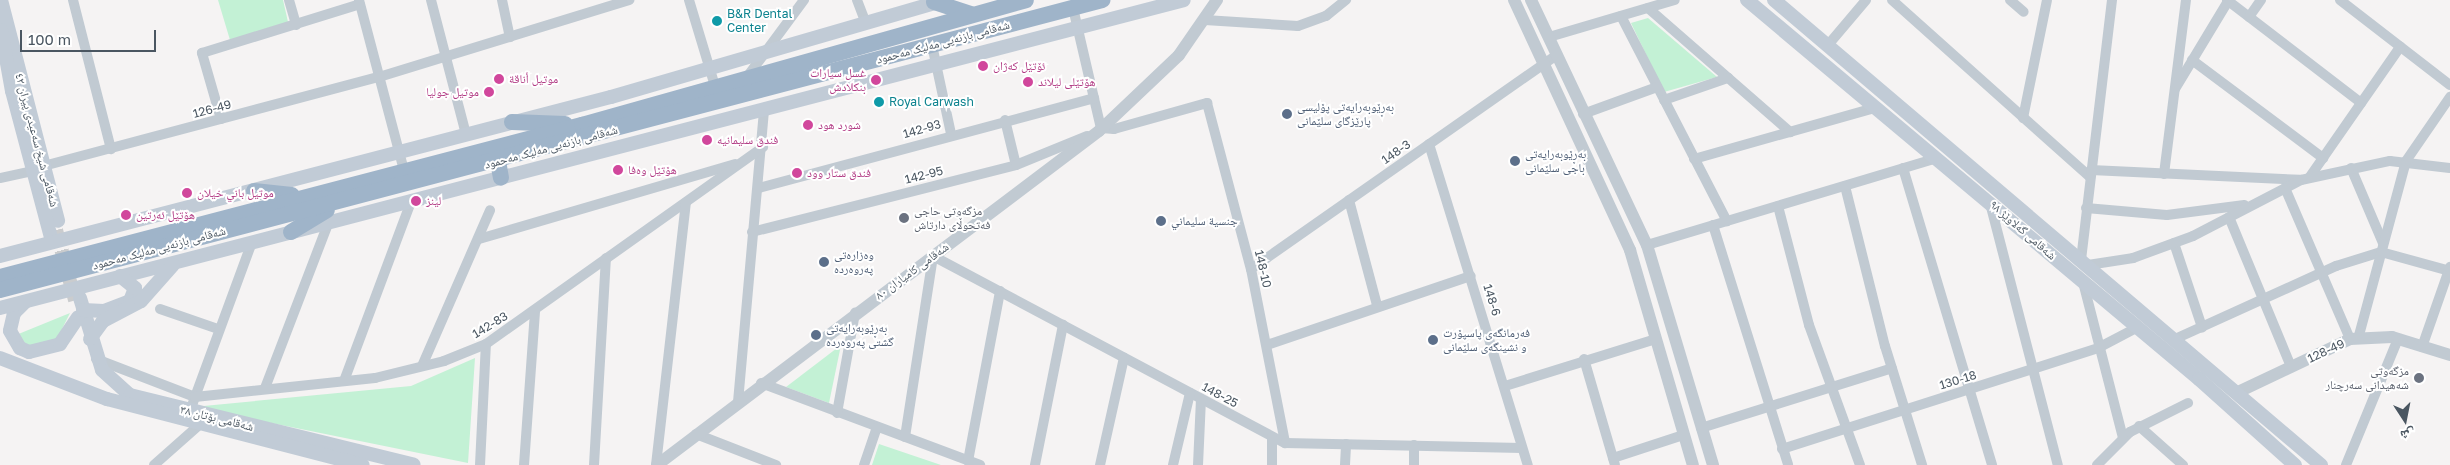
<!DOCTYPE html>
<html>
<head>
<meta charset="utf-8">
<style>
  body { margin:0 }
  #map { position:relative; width:2450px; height:465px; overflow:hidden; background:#f5f3f3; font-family:"Golos Text","Noto Naskh Arabic",sans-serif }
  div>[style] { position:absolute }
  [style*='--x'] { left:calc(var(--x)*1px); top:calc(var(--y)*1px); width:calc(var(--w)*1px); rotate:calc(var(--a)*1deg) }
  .green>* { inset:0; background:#c3f1d5 }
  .secondary-tunnel>* { height:14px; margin-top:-7px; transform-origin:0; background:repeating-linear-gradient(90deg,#caccce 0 14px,transparent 0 21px) }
  .minor>* { height:10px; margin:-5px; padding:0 5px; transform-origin:5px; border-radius:5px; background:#c1cad2 }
  .tertiary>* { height:12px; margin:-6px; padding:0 6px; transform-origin:6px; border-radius:6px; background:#c1cad2 }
  .secondary>* { height:14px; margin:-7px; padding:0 7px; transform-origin:7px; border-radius:7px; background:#c1cbd6 }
  .trunk>* { height:16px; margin:-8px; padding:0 8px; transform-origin:8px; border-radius:8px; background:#9fb4c9 }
  .dots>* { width:14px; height:14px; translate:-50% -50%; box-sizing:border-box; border:2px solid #fff; border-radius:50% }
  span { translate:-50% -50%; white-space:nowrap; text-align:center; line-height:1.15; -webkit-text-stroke:4px #fff; paint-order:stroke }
  .culture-label { font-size:12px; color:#0d838f }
  .left { translate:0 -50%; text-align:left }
  .street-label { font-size:12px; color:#4a5661 }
  .hotel-label { font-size:12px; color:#b23c85 }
  .right { translate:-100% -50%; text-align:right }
  .service-label { font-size:12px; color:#4e5e75 }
  .worship-label { font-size:12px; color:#5b616d }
  .north { position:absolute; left:2380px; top:395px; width:50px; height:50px; -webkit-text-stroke:4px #fff; paint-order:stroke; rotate:169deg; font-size:14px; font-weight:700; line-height:20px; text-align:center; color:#4a5661 }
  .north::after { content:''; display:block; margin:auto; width:18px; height:22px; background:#4a5661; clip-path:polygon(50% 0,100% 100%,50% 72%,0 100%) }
  .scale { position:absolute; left:20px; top:30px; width:136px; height:22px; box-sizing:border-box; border:2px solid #4a5661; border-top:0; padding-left:6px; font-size:15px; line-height:18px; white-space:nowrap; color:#4a5661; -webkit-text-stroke:4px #fff; paint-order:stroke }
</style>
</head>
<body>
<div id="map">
  <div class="green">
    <div style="clip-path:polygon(218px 0,283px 0,288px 22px,230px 40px)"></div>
    <div style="clip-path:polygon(1648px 18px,1717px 77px,1664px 92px,1631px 23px)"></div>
    <div style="clip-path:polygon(70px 313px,57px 339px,29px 346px,16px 335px)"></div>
    <div style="clip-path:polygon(841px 345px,829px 403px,786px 387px)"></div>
    <div style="clip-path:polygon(475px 358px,468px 463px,193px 407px,411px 386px)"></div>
    <div style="clip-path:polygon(879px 444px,941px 465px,872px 465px)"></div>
  </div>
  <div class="secondary-tunnel">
    <div style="--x:56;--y:230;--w:73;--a:74.8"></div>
  </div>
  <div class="minor">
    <div style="--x:73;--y:0;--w:154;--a:75.7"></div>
    <div style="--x:289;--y:0;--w:26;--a:74"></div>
    <div style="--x:359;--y:0;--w:176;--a:75.2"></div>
    <div style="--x:431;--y:0;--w:138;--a:75.4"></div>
    <div style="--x:502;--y:0;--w:38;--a:78"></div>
    <div style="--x:689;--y:0;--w:90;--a:73.2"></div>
    <div style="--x:857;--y:0;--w:25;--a:69"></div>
    <div style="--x:1892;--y:0;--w:266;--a:41.8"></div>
    <div style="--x:2010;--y:0;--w:18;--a:41"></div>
    <div style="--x:2227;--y:0;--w:169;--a:37.5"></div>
    <div style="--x:2340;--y:0;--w:139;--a:37.7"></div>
    <div style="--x:1073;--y:8;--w:123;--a:76.9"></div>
    <div style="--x:1101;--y:128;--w:13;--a:4"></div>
    <div style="--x:1114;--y:129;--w:97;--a:-15.6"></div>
    <div style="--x:1207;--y:103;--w:172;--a:75.2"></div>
    <div style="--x:1251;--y:269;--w:177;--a:78.9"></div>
    <div style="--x:1648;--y:8;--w:189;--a:41.1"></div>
    <div style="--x:1621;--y:16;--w:231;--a:62.7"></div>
    <div style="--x:2249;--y:17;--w:21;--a:-55"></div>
    <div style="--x:1205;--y:20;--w:93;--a:3.7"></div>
    <div style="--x:1298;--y:26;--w:30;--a:-20"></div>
    <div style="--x:1326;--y:16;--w:26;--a:-39"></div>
    <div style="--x:1549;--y:37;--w:131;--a:-16.4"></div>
    <div style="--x:932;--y:45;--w:91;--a:77.9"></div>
    <div style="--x:1828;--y:45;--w:59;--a:-49.8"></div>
    <div style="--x:2192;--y:60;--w:164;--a:36.8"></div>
    <div style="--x:747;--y:77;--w:96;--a:-53.5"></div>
    <div style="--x:2175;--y:89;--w:103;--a:-58.9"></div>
    <div style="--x:1664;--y:100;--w:68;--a:-19"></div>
    <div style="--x:1583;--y:114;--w:79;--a:-20"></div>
    <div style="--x:2023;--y:118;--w:120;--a:-78.5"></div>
    <div style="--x:221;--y:119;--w:69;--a:-106.1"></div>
    <div style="--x:202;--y:53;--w:165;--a:-17.2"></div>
    <div style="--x:1005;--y:120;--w:46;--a:76.3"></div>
    <div style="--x:1429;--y:144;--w:336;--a:72.9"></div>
    <div style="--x:1694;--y:159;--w:187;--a:-15.8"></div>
    <div style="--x:51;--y:164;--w:339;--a:-14.9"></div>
    <div style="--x:379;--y:77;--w:262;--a:-17.1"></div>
    <div style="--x:1903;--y:168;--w:310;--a:73.3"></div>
    <div style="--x:2351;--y:168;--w:82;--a:66.9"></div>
    <div style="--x:2091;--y:170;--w:209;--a:2.7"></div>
    <div style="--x:2164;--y:174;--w:175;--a:-82.8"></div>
    <div style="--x:0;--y:178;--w:34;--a:-12"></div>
    <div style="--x:2309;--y:178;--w:160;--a:-55.2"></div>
    <div style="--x:1845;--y:186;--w:165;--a:76"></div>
    <div style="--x:1885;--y:346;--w:125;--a:72.7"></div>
    <div style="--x:759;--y:188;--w:347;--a:-15"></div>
    <div style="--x:2285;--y:188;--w:164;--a:66.7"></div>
    <div style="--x:1349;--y:200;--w:109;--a:75.1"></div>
    <div style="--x:1990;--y:203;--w:271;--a:75.5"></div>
    <div style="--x:1778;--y:206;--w:123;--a:75.4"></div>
    <div style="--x:1809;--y:325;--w:149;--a:70"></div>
    <div style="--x:2086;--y:208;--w:81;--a:4.9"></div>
    <div style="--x:2167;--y:215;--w:78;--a:-7.4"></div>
    <div style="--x:2229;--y:217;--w:162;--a:67.5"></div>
    <div style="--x:1713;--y:225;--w:251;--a:72.6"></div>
    <div style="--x:752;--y:232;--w:272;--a:-14.2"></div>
    <div style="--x:1016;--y:165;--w:77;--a:-22.2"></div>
    <div style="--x:479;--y:239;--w:267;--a:-16.3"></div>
    <div style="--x:2174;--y:243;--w:89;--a:71.6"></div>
    <div style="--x:1647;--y:245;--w:303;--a:-16.7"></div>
    <div style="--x:2081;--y:260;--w:262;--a:-83.2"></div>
    <div style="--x:2088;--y:265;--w:46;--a:-8.8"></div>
    <div style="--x:2133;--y:258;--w:64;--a:-20.1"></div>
    <div style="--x:2193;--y:236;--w:122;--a:-27.4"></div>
    <div style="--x:2301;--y:180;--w:91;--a:-12.1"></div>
    <div style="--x:2390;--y:161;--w:60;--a:6.7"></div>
    <div style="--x:1251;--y:269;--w:373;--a:-35"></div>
    <div style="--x:2083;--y:282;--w:161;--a:75.6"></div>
    <div style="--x:160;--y:309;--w:61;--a:19"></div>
    <div style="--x:2175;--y:339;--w:177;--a:-24.4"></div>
    <div style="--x:2336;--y:266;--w:47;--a:-17.3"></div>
    <div style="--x:2381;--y:252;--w:72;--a:15.4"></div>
    <div style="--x:2358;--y:339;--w:184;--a:-74.9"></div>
    <div style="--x:2406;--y:161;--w:78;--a:-55.5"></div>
    <div style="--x:1267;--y:345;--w:215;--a:-18.7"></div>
    <div style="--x:2422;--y:347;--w:85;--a:-70.7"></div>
    <div style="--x:96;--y:359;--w:106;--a:21"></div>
    <div style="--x:195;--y:397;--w:165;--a:-69.8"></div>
    <div style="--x:1584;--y:359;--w:110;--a:73.7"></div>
    <div style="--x:422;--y:366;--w:170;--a:-66.4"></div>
    <div style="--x:344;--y:381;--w:194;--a:-69.5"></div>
    <div style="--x:761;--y:383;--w:234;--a:20.5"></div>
    <div style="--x:1505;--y:386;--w:158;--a:-17.3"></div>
    <div style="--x:265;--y:388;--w:179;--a:-69"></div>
    <div style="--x:738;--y:402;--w:294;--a:-84.9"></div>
    <div style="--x:190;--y:412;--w:16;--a:-72"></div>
    <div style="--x:195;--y:397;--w:181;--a:-6"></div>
    <div style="--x:375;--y:378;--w:71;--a:-13.8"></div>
    <div style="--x:444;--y:361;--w:45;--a:-22"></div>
    <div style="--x:486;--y:344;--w:340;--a:-35.4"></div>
    <div style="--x:837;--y:413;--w:102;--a:-79.8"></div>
    <div style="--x:2139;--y:426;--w:59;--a:41.6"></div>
    <div style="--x:1701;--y:428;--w:200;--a:-17.4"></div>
    <div style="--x:696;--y:434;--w:86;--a:21.2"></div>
    <div style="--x:905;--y:437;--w:183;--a:-81.2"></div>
    <div style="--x:933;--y:256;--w:399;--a:28"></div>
    <div style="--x:1285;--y:443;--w:237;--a:1.2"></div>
    <div style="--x:1782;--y:449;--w:332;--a:-17.7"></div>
    <div style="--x:2098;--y:348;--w:45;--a:-27.7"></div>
    <div style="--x:1613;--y:458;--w:74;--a:-18.2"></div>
    <div style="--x:968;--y:461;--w:173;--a:-79.3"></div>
    <div style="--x:154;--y:465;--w:60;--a:-41.6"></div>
    <div style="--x:480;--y:465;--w:121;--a:-87.2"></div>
    <div style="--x:524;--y:465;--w:154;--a:-85.9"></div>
    <div style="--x:594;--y:465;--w:207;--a:-86.7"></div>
    <div style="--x:656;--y:465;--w:264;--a:-83.5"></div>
    <div style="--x:864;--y:465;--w:40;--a:-71.1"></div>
    <div style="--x:1035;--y:465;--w:143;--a:-78.7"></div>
    <div style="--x:1100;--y:465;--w:110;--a:-77.4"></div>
    <div style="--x:1173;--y:465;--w:74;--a:-76.7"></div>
    <div style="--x:1198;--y:465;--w:66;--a:-87.4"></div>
    <div style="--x:1272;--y:465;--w:28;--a:-90"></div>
    <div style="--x:1345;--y:465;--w:21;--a:-87"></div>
    <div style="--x:1414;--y:465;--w:20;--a:-90"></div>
    <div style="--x:2097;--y:465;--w:47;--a:-45"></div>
    <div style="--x:2130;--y:432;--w:65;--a:-26.6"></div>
    <div style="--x:2346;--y:465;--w:136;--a:-67.6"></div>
  </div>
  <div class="tertiary">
    <div style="--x:1514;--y:0;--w:276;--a:65.1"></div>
    <div style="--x:1630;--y:250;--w:224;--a:73.7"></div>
    <div style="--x:1531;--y:0;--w:271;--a:64.7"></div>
    <div style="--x:1647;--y:245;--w:230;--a:73.3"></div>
    <div style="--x:2236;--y:393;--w:126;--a:-25.3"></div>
    <div style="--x:2350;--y:339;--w:42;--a:-2.7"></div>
    <div style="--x:2392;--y:337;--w:61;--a:17.2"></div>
    <div style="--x:657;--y:465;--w:554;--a:-37.08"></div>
    <div style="--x:1099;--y:131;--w:110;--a:-43.5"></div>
    <div style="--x:1179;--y:55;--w:67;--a:-55.4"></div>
  </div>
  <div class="secondary">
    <div style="--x:1;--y:0;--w:228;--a:75.5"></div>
    <div style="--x:1747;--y:0;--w:590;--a:39.98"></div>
    <div style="--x:2199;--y:379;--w:129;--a:41.9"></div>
    <div style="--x:1774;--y:0;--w:718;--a:40.37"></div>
    <div style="--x:1;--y:30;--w:62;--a:79.8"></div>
    <div style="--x:12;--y:91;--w:155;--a:75.1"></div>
    <div style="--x:0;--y:256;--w:631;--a:-14.59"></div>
    <div style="--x:611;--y:97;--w:348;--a:-16.2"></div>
    <div style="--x:80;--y:298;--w:75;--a:73"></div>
    <div style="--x:102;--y:370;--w:38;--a:42"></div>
    <div style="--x:130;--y:395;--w:292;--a:13.8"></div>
    <div style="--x:25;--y:302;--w:16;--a:135"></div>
    <div style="--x:14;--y:313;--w:18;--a:103"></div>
    <div style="--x:10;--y:331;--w:20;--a:60"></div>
    <div style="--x:20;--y:348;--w:10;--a:24"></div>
    <div style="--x:29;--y:352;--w:32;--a:-14"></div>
    <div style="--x:60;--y:344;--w:32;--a:-56"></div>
    <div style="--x:0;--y:308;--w:1223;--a:-14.58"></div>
    <div style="--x:83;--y:310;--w:21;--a:3"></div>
    <div style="--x:104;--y:311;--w:28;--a:-21"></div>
    <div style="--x:130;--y:301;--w:14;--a:-69"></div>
    <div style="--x:135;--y:288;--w:19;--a:-141"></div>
    <div style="--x:90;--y:339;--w:22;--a:-54"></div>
    <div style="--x:103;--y:321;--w:43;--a:-27.8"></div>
    <div style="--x:141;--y:301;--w:48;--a:-48.4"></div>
    <div style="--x:0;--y:358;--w:115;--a:21"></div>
    <div style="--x:107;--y:399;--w:264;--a:14.5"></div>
  </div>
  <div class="trunk">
    <div style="--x:934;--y:2;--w:39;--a:18"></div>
    <div style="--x:512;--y:122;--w:53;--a:2.2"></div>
    <div style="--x:498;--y:161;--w:17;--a:80"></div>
    <div style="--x:254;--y:191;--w:38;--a:6"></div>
    <div style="--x:291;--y:232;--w:42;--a:-31.4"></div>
    <div style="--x:0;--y:277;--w:602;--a:-14.64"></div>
    <div style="--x:582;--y:125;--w:461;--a:-15.7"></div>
    <div style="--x:0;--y:290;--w:1140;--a:-14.74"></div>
  </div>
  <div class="dots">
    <div style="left:717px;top:21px;background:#0f9aa8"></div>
    <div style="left:983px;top:66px;background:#d1479c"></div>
    <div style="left:499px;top:79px;background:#d1479c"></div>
    <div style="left:876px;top:80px;background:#d1479c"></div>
    <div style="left:1028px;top:82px;background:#d1479c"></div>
    <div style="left:489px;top:92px;background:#d1479c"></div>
    <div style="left:879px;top:102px;background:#0f9aa8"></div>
    <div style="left:1287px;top:114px;background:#5c6f8a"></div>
    <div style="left:808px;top:125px;background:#d1479c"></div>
    <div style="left:707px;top:140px;background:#d1479c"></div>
    <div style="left:1515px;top:161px;background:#5c6f8a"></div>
    <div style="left:618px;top:170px;background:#d1479c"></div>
    <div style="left:797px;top:173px;background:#d1479c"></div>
    <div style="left:187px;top:193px;background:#d1479c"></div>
    <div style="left:416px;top:201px;background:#d1479c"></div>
    <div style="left:126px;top:215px;background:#d1479c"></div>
    <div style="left:904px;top:218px;background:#6b7280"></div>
    <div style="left:1161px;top:221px;background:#5c6f8a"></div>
    <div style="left:824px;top:262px;background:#5c6f8a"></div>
    <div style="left:816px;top:335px;background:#5c6f8a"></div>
    <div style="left:1433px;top:340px;background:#5c6f8a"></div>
    <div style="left:2419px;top:378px;background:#6b7280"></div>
  </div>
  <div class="culture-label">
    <span class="left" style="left:727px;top:21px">B&amp;R Dental<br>Center</span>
    <span class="left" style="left:889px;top:102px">Royal Carwash</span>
  </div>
  <div class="street-label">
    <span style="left:943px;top:42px;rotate:-15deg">شەقامی بازنەیی مەلیک مەحمود</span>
    <span style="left:212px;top:109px;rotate:-15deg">126-49</span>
    <span style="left:922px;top:129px;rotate:-16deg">142-93</span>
    <span style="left:37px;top:140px;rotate:75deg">شەقامی شیخ سەعیدی پیران ٤٢</span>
    <span style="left:551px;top:147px;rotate:-15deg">شەقامی بازنەیی مەلیک مەحمود</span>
    <span style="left:1396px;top:152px;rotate:-35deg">148-3</span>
    <span style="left:924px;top:175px;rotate:-14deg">142-95</span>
    <span style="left:2023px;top:230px;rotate:41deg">شەقامی گەلاوێژ ٩٨</span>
    <span style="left:159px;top:248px;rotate:-15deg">شەقامی بازنەیی مەلیک مەحمود</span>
    <span style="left:1263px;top:269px;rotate:77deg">148-10</span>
    <span style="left:912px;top:271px;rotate:-36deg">شەقامی کامیاران ٨٠</span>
    <span style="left:1492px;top:300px;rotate:73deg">148-6</span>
    <span style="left:490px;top:325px;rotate:-31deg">142-83</span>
    <span style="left:2326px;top:351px;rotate:-25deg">128-49</span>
    <span style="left:1958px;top:380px;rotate:-17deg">130-18</span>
    <span style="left:1220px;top:395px;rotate:28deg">148-25</span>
    <span style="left:217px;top:418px;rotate:14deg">شەقامی بۆتان ٣٨</span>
  </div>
  <div class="hotel-label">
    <span class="left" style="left:993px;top:66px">ئۆتێل کەژان</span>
    <span class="right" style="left:866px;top:80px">غسل سيارات<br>بنكلادش</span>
    <span class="left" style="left:509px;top:79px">موتيل أناقة</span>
    <span class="left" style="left:1038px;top:82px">هۆتێلی لیلاند</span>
    <span class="right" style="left:479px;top:92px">موتيل جوليا</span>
    <span class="left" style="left:818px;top:125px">شورد هود</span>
    <span class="left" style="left:717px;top:140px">فندق سليمانيه</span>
    <span class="left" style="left:628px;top:170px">هۆتێل وەفا</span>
    <span class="left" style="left:807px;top:173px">فندق ستار وود</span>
    <span class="left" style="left:197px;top:193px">موتيل باني خيلان</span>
    <span class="left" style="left:426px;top:201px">لينز</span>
    <span class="left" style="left:136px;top:215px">هۆتێل ئەرتین</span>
  </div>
  <div class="service-label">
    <span class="left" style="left:1297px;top:114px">بەڕێوبەرایەتی پۆلیسی<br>پارێزگای سلێمانی</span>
    <span class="left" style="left:1525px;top:161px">بەڕێوبەرایەتی<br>باجی سلێمانی</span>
    <span class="left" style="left:1171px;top:221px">جنسية سليماني</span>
    <span class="left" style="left:834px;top:262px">وەزارەتی<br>پەروەردە</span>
    <span class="left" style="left:826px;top:335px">بەڕێوبەرایەتی<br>گشتی پەروەردە</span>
    <span class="left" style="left:1443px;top:340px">فەرمانگەی پاسپۆرت<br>و نشینگەی سلێمانی</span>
  </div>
  <div class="worship-label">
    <span class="left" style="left:914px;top:218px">مزگەوتی حاجی<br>فەتحوڵای دارتاش</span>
    <span class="right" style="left:2409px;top:378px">مزگەوتی<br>شەهیدانی سەرچنار</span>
  </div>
  <div class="north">ش</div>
  <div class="scale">100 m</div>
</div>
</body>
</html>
